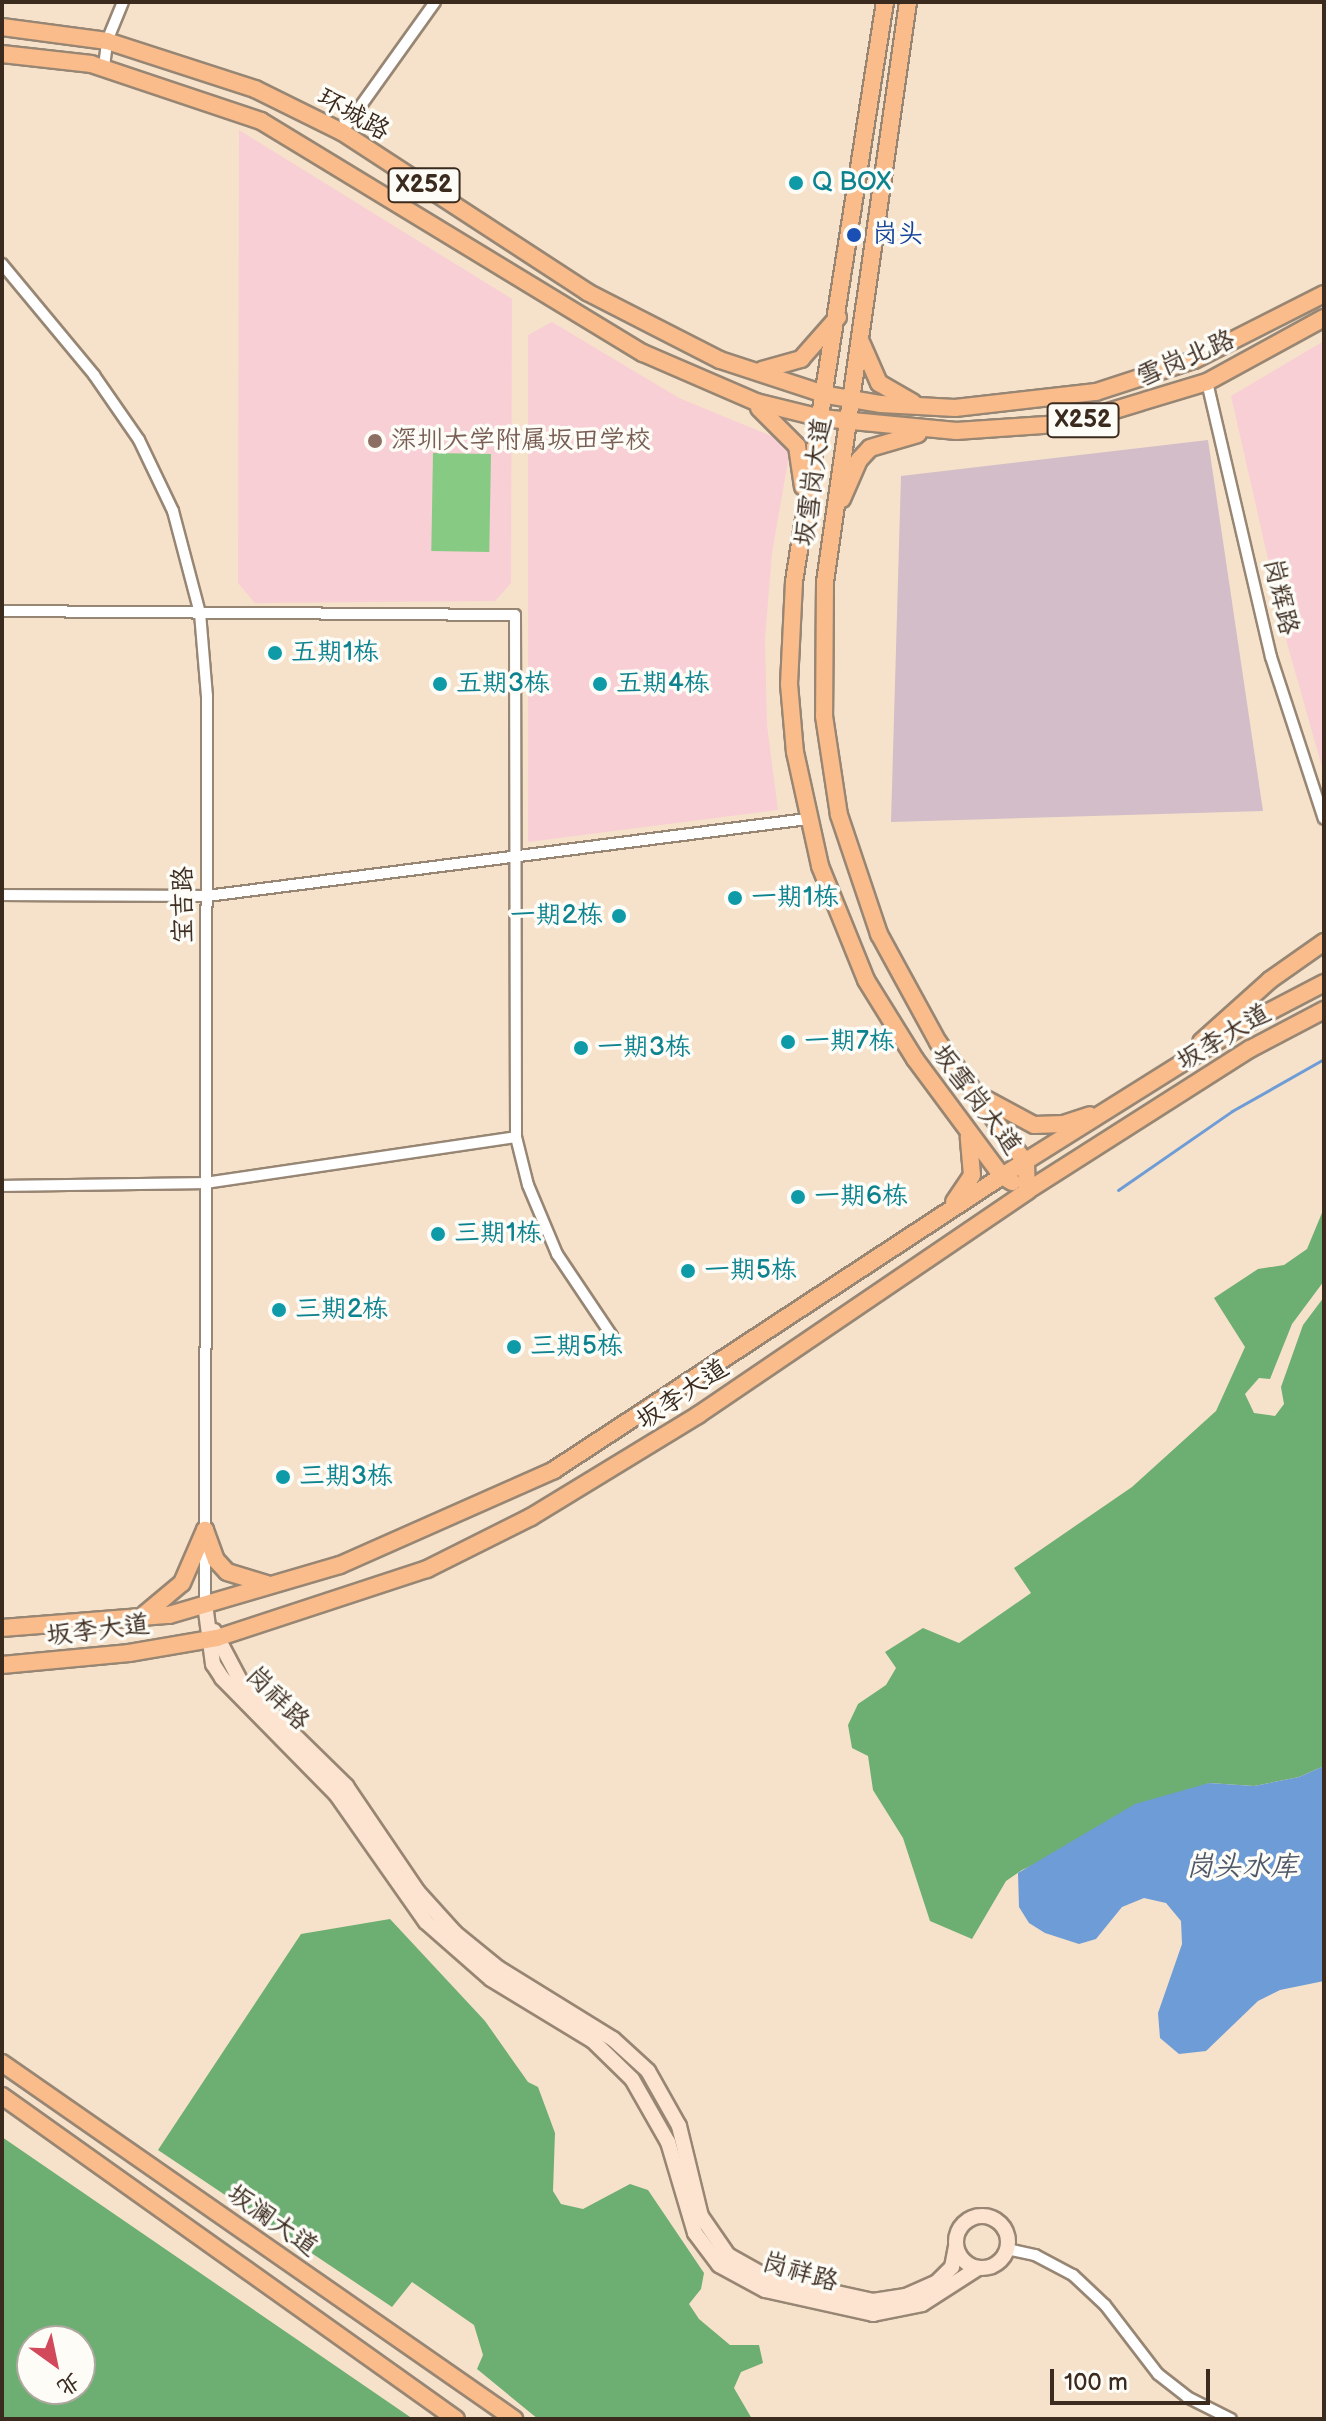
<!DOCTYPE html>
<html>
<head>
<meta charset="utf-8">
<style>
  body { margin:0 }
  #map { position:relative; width:1326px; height:2421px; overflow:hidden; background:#f6e2ca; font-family:"Balsamiq Sans","LXGW WenKai TC",sans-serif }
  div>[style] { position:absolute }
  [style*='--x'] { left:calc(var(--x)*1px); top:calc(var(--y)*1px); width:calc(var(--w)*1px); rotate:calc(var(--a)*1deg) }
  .built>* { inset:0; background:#f7cfd4 }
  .industrial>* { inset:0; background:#d2bdc8 }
  .green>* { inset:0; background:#87ca84; transform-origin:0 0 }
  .forest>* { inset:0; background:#6dae72 }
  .water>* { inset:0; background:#6e9cd6 }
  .stream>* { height:3px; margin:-1.5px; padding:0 1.5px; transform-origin:1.5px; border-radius:1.5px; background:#6e9cd6 }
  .roads { filter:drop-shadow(2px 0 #988674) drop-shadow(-2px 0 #988674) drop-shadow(0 2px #988674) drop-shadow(0 -2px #988674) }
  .street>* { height:10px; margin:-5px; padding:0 5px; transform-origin:5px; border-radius:5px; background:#fff }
  .secondary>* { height:14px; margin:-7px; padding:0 7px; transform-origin:7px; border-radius:7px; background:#fde4d0 }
  .secondary>.ring { margin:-7px; padding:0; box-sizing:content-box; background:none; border:14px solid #fde4d0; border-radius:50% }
  .primary>* { height:16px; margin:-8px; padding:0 8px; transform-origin:8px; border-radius:8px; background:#f9bc8a }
  .dots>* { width:22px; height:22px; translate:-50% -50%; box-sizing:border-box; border:4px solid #fdfcf7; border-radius:50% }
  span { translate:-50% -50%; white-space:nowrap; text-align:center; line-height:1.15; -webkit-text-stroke:7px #fdfcf7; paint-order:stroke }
  .shield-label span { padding:2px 6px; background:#fdfcf7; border:2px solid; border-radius:6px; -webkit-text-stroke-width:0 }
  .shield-label { font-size:24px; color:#3b2a1e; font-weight:700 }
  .street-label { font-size:26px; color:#3b2a1e }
  .culture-label { font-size:26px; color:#0d838f }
  .left { translate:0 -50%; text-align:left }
  .right { translate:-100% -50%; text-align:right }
  .transit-label { font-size:26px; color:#164399 }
  .education-label { font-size:26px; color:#785e54 }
  .water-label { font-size:28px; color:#4f5868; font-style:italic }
  .frame { position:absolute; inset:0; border:4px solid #3b2a1e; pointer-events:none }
  .north { position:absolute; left:16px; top:2325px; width:80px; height:80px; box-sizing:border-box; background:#fdfcf7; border:2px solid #afa8a0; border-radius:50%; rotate:147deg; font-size:22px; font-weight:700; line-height:32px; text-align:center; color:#3b2a1e }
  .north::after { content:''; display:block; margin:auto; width:28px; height:36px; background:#d1495b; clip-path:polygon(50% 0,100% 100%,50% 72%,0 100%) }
  .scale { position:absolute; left:1050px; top:2369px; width:160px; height:36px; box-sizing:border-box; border:4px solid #3b2a1e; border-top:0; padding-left:10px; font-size:24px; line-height:28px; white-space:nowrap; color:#3b2a1e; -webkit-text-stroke:6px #fdfcf7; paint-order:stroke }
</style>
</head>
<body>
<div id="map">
  <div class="built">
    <div style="clip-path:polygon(239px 130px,512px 299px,511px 583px,495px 601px,255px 603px,238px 583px)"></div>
    <div style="clip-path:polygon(552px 322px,679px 398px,791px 444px,772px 553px,765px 639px,767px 725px,778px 810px,528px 842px,528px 335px)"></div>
    <div style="clip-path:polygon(1324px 341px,1324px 774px,1287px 643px,1231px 396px)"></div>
  </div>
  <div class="industrial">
    <div style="clip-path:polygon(1208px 440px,1263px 811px,891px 822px,901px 476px)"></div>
  </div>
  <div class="green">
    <div style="left:433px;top:453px;width:58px;height:98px;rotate:1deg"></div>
  </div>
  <div class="forest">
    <div style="clip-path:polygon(1324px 1208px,1324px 1281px,1292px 1324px,1270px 1379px,1259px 1378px,1245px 1394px,1254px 1413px,1275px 1416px,1284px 1404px,1281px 1387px,1303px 1325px,1324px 1297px,1324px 1766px,1299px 1777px,1254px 1786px,1209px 1783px,1022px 1870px,1006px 1881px,972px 1939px,930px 1921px,903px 1838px,873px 1790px,868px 1756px,852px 1748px,848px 1725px,858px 1704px,886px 1685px,896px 1668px,885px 1652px,923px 1628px,959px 1643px,1031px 1593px,1014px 1568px,1132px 1487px,1216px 1411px,1245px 1347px,1214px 1298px,1258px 1269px,1284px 1265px,1307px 1249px)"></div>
    <div style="clip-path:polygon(390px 1919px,485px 2021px,528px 2082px,538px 2087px,555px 2133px,553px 2191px,561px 2204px,583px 2209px,630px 2184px,648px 2190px,704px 2273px,701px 2289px,689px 2304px,699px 2319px,730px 2345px,759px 2345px,763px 2363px,741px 2372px,734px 2388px,752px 2419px,538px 2419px,477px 2369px,483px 2355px,474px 2325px,412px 2282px,392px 2307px,158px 2150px,301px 1934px)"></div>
    <div style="clip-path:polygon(evenodd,2px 2137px,413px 2419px,2px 2419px,2px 2137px,32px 2341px,80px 2341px,80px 2389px,32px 2389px,32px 2341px)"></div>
  </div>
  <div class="water">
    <div style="clip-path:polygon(1324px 1766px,1324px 1981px,1280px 1990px,1258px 2001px,1206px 2051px,1179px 2054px,1160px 2038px,1158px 2013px,1182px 1944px,1181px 1921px,1166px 1903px,1144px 1898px,1122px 1907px,1096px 1939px,1079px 1944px,1045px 1933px,1029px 1923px,1019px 1907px,1018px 1873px,1135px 1804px,1209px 1783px,1254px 1786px,1299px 1777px)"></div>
  </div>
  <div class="stream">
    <div style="--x:1118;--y:1190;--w:139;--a:-34.7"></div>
    <div style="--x:1232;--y:1111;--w:106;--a:-29.5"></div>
  </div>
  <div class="roads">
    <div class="street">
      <div style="--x:104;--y:67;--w:26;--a:-83"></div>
      <div style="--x:107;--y:41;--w:42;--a:-67.7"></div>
      <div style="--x:342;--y:132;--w:160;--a:-54.4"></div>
      <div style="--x:2;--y:264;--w:144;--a:50.3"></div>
      <div style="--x:94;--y:375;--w:79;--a:55.3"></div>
      <div style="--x:139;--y:440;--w:79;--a:64.4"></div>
      <div style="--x:173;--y:511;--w:106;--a:75.2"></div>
      <div style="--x:200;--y:613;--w:83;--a:85.2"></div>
      <div style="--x:207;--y:696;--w:908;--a:90.13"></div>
      <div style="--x:1207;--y:382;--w:282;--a:76.9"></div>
      <div style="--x:1271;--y:657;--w:170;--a:71.9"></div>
      <div style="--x:2;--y:611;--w:513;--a:0.45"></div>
      <div style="--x:515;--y:615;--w:522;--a:89.89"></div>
      <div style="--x:516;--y:1137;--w:49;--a:76"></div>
      <div style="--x:528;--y:1185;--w:75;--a:67.2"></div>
      <div style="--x:557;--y:1254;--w:99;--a:56.1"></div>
      <div style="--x:2;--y:895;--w:205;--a:0.3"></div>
      <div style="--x:207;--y:896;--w:605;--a:-7.31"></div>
      <div style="--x:2;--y:1186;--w:203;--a:-0.8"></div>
      <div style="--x:205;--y:1183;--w:314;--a:-8.4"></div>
      <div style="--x:1007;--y:2249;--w:29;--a:12"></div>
      <div style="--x:1035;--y:2255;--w:43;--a:27.8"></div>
      <div style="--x:1073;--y:2275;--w:44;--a:43.2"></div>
      <div style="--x:1105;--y:2305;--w:87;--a:52.5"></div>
      <div style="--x:1158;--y:2374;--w:37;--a:38"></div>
      <div style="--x:1187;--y:2397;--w:49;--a:26.6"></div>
    </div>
    <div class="secondary">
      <div style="--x:205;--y:1604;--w:61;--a:82.4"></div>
      <div style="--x:213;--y:1664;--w:17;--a:57"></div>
      <div style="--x:222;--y:1678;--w:163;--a:45.5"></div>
      <div style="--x:336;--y:1794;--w:156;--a:54.9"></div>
      <div style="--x:426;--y:1922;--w:86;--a:41.2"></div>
      <div style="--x:491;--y:1979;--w:119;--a:31.3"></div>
      <div style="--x:593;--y:2041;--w:54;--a:44.3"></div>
      <div style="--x:632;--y:2079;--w:73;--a:60.3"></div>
      <div style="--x:668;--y:2142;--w:95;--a:73.5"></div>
      <div style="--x:695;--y:2233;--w:40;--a:53"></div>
      <div style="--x:719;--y:2265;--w:52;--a:28.5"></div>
      <div style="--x:765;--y:2290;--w:111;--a:12.5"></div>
      <div style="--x:873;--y:2314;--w:50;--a:-11.5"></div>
      <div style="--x:922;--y:2304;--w:67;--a:-32.7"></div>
      <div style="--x:214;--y:1631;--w:60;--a:62.2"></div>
      <div style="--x:242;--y:1684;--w:146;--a:44.4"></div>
      <div style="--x:346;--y:1786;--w:128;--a:55.8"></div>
      <div style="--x:418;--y:1892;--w:55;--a:47.9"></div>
      <div style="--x:455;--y:1933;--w:55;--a:39.1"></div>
      <div style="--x:498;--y:1968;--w:135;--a:31.7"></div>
      <div style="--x:613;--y:2039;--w:47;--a:42.4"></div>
      <div style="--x:648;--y:2071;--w:63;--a:60.6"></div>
      <div style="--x:679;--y:2126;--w:93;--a:76.3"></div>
      <div style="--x:701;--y:2216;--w:47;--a:55.3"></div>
      <div style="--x:728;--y:2255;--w:47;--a:29.3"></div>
      <div style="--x:769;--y:2278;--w:107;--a:12.5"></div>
      <div style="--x:873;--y:2301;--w:33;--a:-9"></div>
      <div style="--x:906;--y:2296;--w:34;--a:-24"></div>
      <div style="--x:937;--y:2282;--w:21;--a:-45"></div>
      <div style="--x:952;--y:2267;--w:20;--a:-79"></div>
      <div class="ring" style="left:956px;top:2216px;width:38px;height:38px"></div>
    </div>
    <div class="primary">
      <div style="--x:885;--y:2;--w:587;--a:98.92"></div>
      <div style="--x:794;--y:582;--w:102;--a:92.8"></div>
      <div style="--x:789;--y:684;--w:68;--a:85"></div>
      <div style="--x:795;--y:752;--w:117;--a:77.6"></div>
      <div style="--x:820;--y:866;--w:123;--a:68"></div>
      <div style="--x:866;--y:980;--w:93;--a:58.2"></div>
      <div style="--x:915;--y:1059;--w:146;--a:53.4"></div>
      <div style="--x:1002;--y:1176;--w:12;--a:31"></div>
      <div style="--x:908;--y:2;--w:586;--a:98.14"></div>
      <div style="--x:825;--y:582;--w:134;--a:90.4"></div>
      <div style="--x:824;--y:716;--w:100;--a:81.4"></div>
      <div style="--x:839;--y:815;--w:126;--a:71.4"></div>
      <div style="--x:879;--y:934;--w:123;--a:61.4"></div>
      <div style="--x:938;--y:1042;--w:150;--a:54"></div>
      <div style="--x:1026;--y:1163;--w:28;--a:88"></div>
      <div style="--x:2;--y:27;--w:106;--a:7.6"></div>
      <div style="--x:107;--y:41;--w:156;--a:18"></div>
      <div style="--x:255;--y:89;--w:97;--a:26.3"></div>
      <div style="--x:342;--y:132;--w:293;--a:33.1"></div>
      <div style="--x:587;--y:292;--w:149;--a:27.1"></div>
      <div style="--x:720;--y:360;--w:113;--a:18.1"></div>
      <div style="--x:827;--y:395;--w:55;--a:9.5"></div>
      <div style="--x:881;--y:404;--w:74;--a:3.1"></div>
      <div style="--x:955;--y:408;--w:142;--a:-6.5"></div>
      <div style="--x:1096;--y:392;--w:103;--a:-18.1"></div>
      <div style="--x:1194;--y:360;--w:146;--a:-26.9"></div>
      <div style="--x:2;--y:54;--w:90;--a:6.4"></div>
      <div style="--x:91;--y:64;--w:179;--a:18.5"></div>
      <div style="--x:261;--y:121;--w:447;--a:31.3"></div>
      <div style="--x:643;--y:353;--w:123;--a:23.4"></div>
      <div style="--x:756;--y:402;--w:67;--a:13.8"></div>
      <div style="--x:821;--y:418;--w:136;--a:5.5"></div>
      <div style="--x:956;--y:431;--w:116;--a:-3.9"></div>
      <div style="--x:1072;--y:423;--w:141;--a:-16.9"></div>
      <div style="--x:1207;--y:382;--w:133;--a:-28.7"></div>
      <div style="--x:861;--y:342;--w:45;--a:66.3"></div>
      <div style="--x:879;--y:383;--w:39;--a:30"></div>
      <div style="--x:762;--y:370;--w:41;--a:-15.8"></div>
      <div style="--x:801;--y:359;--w:56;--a:-48.6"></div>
      <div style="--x:759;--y:408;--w:54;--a:45"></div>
      <div style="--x:797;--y:446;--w:41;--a:81.7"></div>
      <div style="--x:842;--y:499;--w:43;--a:-66.4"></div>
      <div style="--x:859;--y:460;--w:16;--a:-47"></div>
      <div style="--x:870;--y:448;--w:50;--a:-16.3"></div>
      <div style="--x:1201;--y:1042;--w:93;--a:-41.9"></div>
      <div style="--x:1270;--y:980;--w:66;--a:-35.1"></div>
      <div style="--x:982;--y:1097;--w:59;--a:28.3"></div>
      <div style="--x:1034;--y:1125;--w:29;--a:-2"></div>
      <div style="--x:1063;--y:1124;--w:28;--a:-18"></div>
      <div style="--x:954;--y:1202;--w:32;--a:-56"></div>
      <div style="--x:972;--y:1175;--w:38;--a:-95"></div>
      <div style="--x:205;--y:1530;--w:32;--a:70"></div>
      <div style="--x:216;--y:1560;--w:16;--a:47"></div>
      <div style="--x:227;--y:1572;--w:42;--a:16.7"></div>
      <div style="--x:145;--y:1614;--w:48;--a:-40"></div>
      <div style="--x:182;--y:1583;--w:58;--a:-66.5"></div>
      <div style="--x:2;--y:1628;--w:168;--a:-4.5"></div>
      <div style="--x:169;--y:1615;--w:178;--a:-16.3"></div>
      <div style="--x:340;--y:1565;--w:234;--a:-23.9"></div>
      <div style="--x:554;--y:1470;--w:536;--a:-33.27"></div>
      <div style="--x:1002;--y:1176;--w:279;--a:-32.1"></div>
      <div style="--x:1238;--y:1028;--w:97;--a:-27.6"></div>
      <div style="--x:2;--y:1665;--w:128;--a:-5.4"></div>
      <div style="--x:129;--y:1653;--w:89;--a:-9.7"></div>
      <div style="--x:217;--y:1638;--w:221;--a:-18.2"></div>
      <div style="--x:427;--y:1569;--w:116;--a:-26.6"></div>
      <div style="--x:531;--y:1517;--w:196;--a:-31.4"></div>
      <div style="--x:698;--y:1415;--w:398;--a:-34.2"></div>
      <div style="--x:1027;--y:1191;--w:264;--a:-32.5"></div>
      <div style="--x:1250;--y:1049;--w:84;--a:-27.8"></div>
      <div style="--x:2;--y:2063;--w:624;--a:34.81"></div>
      <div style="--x:2;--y:2096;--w:557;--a:35.43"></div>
    </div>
  </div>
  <div class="dots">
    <div style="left:796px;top:183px;background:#0f9aa8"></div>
    <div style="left:854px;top:235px;background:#1a4fb4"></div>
    <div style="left:375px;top:441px;background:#8d6e63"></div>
    <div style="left:275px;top:653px;background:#0f9aa8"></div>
    <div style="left:440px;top:684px;background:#0f9aa8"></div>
    <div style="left:600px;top:684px;background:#0f9aa8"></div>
    <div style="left:735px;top:898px;background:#0f9aa8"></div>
    <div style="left:619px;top:916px;background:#0f9aa8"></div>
    <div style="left:788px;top:1042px;background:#0f9aa8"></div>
    <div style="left:581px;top:1048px;background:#0f9aa8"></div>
    <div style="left:798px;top:1197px;background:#0f9aa8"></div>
    <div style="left:438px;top:1234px;background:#0f9aa8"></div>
    <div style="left:688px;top:1271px;background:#0f9aa8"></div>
    <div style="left:279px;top:1310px;background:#0f9aa8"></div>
    <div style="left:514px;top:1347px;background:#0f9aa8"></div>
    <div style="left:283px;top:1477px;background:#0f9aa8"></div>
  </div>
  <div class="shield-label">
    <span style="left:424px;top:185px">X252</span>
    <span style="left:1083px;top:420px">X252</span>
  </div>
  <div class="street-label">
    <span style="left:353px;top:115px;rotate:29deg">环城路</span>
    <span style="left:1186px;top:359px;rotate:-23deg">雪岗北路</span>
    <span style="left:814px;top:482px;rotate:-82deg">坂雪岗大道</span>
    <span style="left:1280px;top:597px;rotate:77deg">岗辉路</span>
    <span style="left:184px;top:905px;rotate:-90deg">宝吉路</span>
    <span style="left:1224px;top:1038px;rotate:-31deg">坂李大道</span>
    <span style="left:976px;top:1100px;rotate:53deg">坂雪岗大道</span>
    <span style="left:683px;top:1395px;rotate:-34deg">坂李大道</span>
    <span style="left:98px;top:1631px;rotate:-7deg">坂李大道</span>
    <span style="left:277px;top:1699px;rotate:45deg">岗祥路</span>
    <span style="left:272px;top:2221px;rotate:35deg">坂澜大道</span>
    <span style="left:800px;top:2273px;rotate:16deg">岗祥路</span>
  </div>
  <div class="culture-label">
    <span class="left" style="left:812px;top:183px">Q BOX</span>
    <span class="left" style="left:291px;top:653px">五期1栋</span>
    <span class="left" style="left:456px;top:684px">五期3栋</span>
    <span class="left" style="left:616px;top:684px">五期4栋</span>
    <span class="left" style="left:751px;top:898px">一期1栋</span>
    <span class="right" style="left:603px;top:916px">一期2栋</span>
    <span class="left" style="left:804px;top:1042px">一期7栋</span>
    <span class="left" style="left:597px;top:1048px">一期3栋</span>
    <span class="left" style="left:814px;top:1197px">一期6栋</span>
    <span class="left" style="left:454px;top:1234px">三期1栋</span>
    <span class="left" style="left:704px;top:1271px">一期5栋</span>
    <span class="left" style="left:295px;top:1310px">三期2栋</span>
    <span class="left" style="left:530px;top:1347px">三期5栋</span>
    <span class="left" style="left:299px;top:1477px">三期3栋</span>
  </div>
  <div class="transit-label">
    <span class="left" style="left:872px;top:235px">岗头</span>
  </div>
  <div class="education-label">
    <span class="left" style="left:391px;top:441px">深圳大学附属坂田学校</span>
  </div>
  <div class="water-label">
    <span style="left:1242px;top:1867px">岗头水库</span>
  </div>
  <div class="frame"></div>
  <div class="north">北</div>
  <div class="scale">100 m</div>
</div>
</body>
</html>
